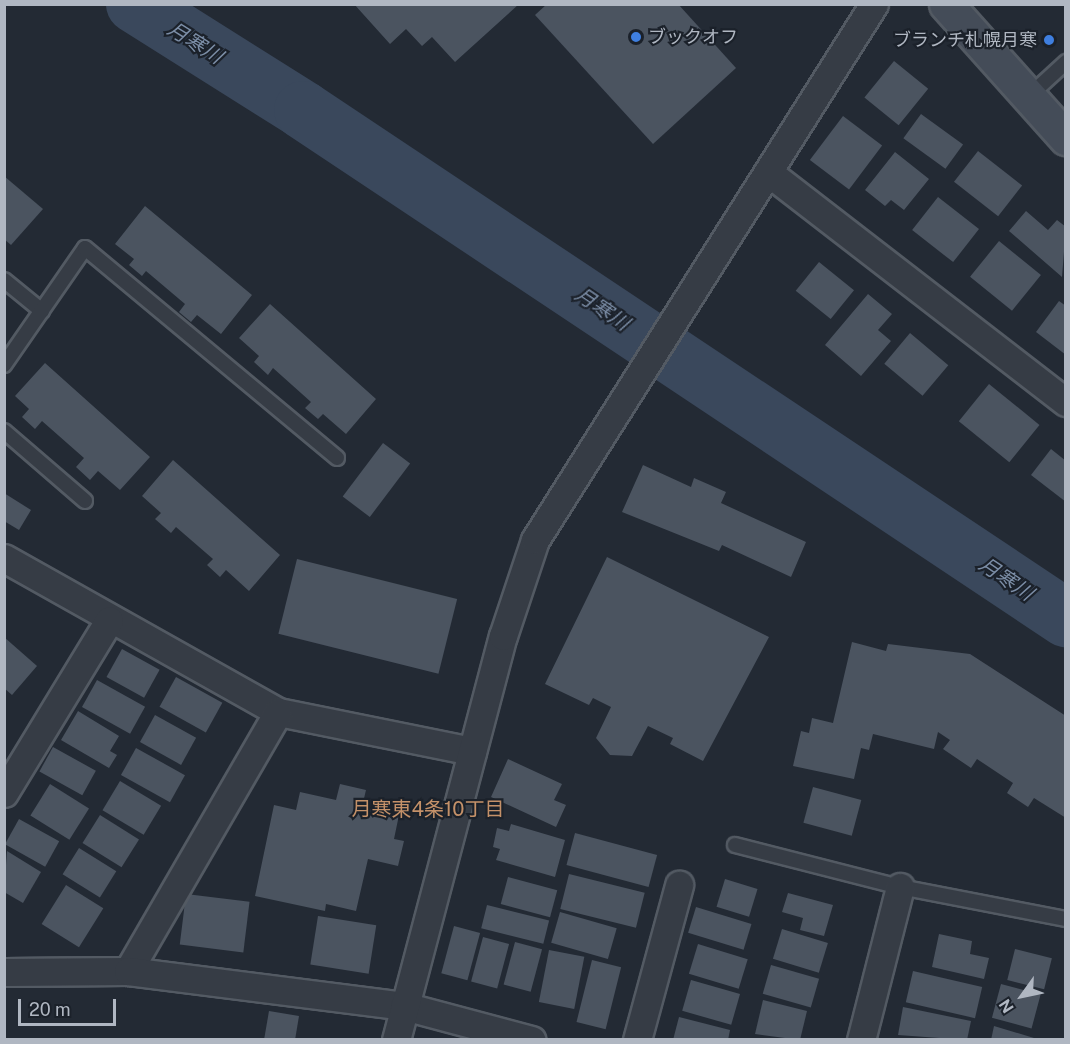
<!DOCTYPE html>
<html>
<head>
<meta charset="utf-8">
<style>
  body { margin:0 }
  #map { position:relative; width:1070px; height:1044px; overflow:hidden; background:#232a34; font-family:"Public Sans","Noto Sans JP",sans-serif }
  div>[style] { position:absolute }
  [style*='--x'] { left:calc(var(--x)*1px); top:calc(var(--y)*1px); width:calc(var(--w)*1px); rotate:calc(var(--a)*1deg) }
  .river>* { height:58px; margin:-29px; padding:0 29px; transform-origin:29px; border-radius:29px; background:#3a485c }
  .building>* { inset:0; background:#4b5460; transform-origin:0 0 }
  .roads { filter:drop-shadow(2px 0 #535a63) drop-shadow(-2px 0 #535a63) drop-shadow(0 2px #535a63) drop-shadow(0 -2px #535a63) }
  .service>* { height:14px; margin:-7px; padding:0 7px; transform-origin:7px; border-radius:7px; background:#363c45 }
  .minor>* { height:27px; margin:-13.5px; padding:0 13.5px; transform-origin:13.5px; border-radius:13.5px; background:#363c45 }
  .secondary>* { height:33px; margin:-16.5px; padding:0 16.5px; transform-origin:16.5px; border-radius:16.5px; background:#444c58 }
  .dots>* { width:16px; height:16px; translate:-50% -50%; box-sizing:border-box; border:3px solid #1b212a; border-radius:50% }
  span { translate:-50% -50%; white-space:nowrap; text-align:center; line-height:1.15; -webkit-text-stroke:4.5px #1b212a; paint-order:stroke }
  .poi-label { font-size:18px; color:#b0b7c2 }
  .left { translate:0 -50%; text-align:left }
  .right { translate:-100% -50%; text-align:right }
  .water-label { font-size:20px; color:#7c8ea7; font-style:italic }
  .neighbourhood-label { font-size:20px; color:#c49169 }
  .frame { position:absolute; inset:0; border:6px solid #b0b7c2; pointer-events:none }
  .north { position:absolute; left:992px; top:966px; width:60px; height:60px; -webkit-text-stroke:4px #1b212a; paint-order:stroke; rotate:237deg; font-size:16px; font-weight:700; line-height:24px; text-align:center; color:#b0b7c2 }
  .north::after { content:''; display:block; margin:auto; width:21px; height:27px; background:#b0b7c2; clip-path:polygon(50% 0,100% 100%,50% 72%,0 100%) }
  .scale { position:absolute; left:18px; top:999px; width:98px; height:27px; box-sizing:border-box; border:3px solid #b0b7c2; border-top:0; padding-left:8px; font-size:18px; line-height:21px; white-space:nowrap; color:#b0b7c2; -webkit-text-stroke:4px #1b212a; paint-order:stroke }
</style>
</head>
<body>
<div id="map">
  <div class="river">
    <div style="--x:135;--y:4;--w:199;--a:32.2"></div>
    <div style="--x:303;--y:110;--w:917;--a:33.66"></div>
  </div>
  <div class="building">
    <div style="clip-path:polygon(354px 4px,519px 4px,455px 62px,432px 37px,422px 46px,406px 29px,390px 44px)"></div>
    <div style="clip-path:polygon(547px 4px,678px 4px,736px 68px,653px 144px,535px 15px)"></div>
    <div style="left:894px;top:61px;width:44px;height:47px;rotate:39deg"></div>
    <div style="left:921px;top:114px;width:52px;height:30px;rotate:36deg"></div>
    <div style="left:843px;top:116px;width:49px;height:55px;rotate:37deg"></div>
    <div style="left:978px;top:151px;width:56px;height:39px;rotate:38deg"></div>
    <div style="clip-path:polygon(895px 152px,929px 179px,904px 210px,891px 200px,885px 206px,865px 190px)"></div>
    <div style="clip-path:polygon(4px 176px,43px 209px,11px 245px,4px 239px)"></div>
    <div style="left:938px;top:197px;width:52px;height:42px;rotate:38deg"></div>
    <div style="clip-path:polygon(145px 206px,252px 295px,221px 334px,197px 315px,191px 322px,179px 312px,185px 304px,146px 271px,142px 276px,129px 265px,134px 259px,115px 244px)"></div>
    <div style="clip-path:polygon(1026px 211px,1048px 230px,1057px 220px,1066px 227px,1062px 277px,1009px 231px)"></div>
    <div style="left:999px;top:241px;width:54px;height:46px;rotate:39deg"></div>
    <div style="left:819px;top:262px;width:45px;height:37px;rotate:39deg"></div>
    <div style="clip-path:polygon(868px 294px,892px 314px,878px 330px,891px 341px,861px 376px,825px 345px)"></div>
    <div style="clip-path:polygon(1059px 301px,1066px 306px,1066px 355px,1036px 332px)"></div>
    <div style="clip-path:polygon(270px 304px,376px 399px,346px 434px,323px 414px,318px 419px,305px 408px,311px 402px,273px 368px,268px 375px,254px 362px,259px 356px,239px 338px)"></div>
    <div style="left:910px;top:333px;width:50px;height:40px;rotate:40deg"></div>
    <div style="clip-path:polygon(45px 363px,150px 457px,120px 490px,98px 471px,90px 480px,76px 467px,84px 458px,42px 421px,35px 429px,22px 417px,29px 409px,15px 396px)"></div>
    <div style="left:989px;top:384px;width:65px;height:48px;rotate:39deg"></div>
    <div style="left:383px;top:443px;width:34px;height:67px;rotate:37deg"></div>
    <div style="clip-path:polygon(1051px 449px,1066px 461px,1066px 502px,1031px 475px)"></div>
    <div style="clip-path:polygon(173px 460px,280px 555px,249px 591px,226px 570px,220px 577px,207px 565px,213px 559px,176px 527px,171px 533px,155px 519px,161px 513px,142px 496px)"></div>
    <div style="clip-path:polygon(643px 465px,691px 487px,694px 478px,726px 492px,721px 503px,806px 542px,791px 577px,722px 545px,719px 551px,622px 512px)"></div>
    <div style="clip-path:polygon(4px 493px,31px 510px,19px 530px,4px 521px)"></div>
    <div style="clip-path:polygon(607px 557px,769px 637px,703px 761px,670px 744px,673px 738px,648px 726px,632px 756px,610px 755px,596px 738px,611px 707px,593px 698px,589px 705px,545px 684px)"></div>
    <div style="left:297px;top:559px;width:165px;height:77px;rotate:14deg"></div>
    <div style="clip-path:polygon(4px 637px,37px 666px,12px 695px,4px 688px)"></div>
    <div style="clip-path:polygon(852px 642px,886px 651px,888px 644px,970px 654px,1066px 716px,1066px 818px,1034px 798px,1028px 807px,1007px 793px,1013px 783px,977px 759px,971px 768px,943px 749px,950px 740px,938px 732px,934px 749px,873px 734px,869px 750px,861px 748px,854px 779px,793px 766px,801px 731px,809px 733px,812px 718px,833px 723px)"></div>
    <div style="left:122px;top:649px;width:43px;height:32px;rotate:29deg"></div>
    <div style="left:176px;top:677px;width:53px;height:34px;rotate:29deg"></div>
    <div style="left:97px;top:680px;width:55px;height:31px;rotate:29deg"></div>
    <div style="clip-path:polygon(78px 711px,119px 736px,110px 751px,117px 755px,109px 768px,61px 740px)"></div>
    <div style="left:155px;top:715px;width:47px;height:31px;rotate:29deg"></div>
    <div style="left:53px;top:747px;width:49px;height:28px;rotate:29deg"></div>
    <div style="left:136px;top:748px;width:56px;height:31px;rotate:29deg"></div>
    <div style="clip-path:polygon(508px 759px,562px 784px,554px 800px,566px 805px,556px 827px,491px 797px)"></div>
    <div style="left:120px;top:781px;width:48px;height:34px;rotate:31deg"></div>
    <div style="left:50px;top:784px;width:46px;height:37px;rotate:32deg"></div>
    <div style="clip-path:polygon(340px 784px,366px 790px,362px 807px,399px 815px,394px 839px,404px 841px,398px 866px,368px 859px,356px 911px,326px 904px,325px 911px,255px 896px,274px 805px,296px 810px,300px 792px,336px 800px)"></div>
    <div style="left:813px;top:787px;width:50px;height:37px;rotate:15deg"></div>
    <div style="left:100px;top:815px;width:46px;height:33px;rotate:32deg"></div>
    <div style="left:19px;top:819px;width:46px;height:29px;rotate:29deg"></div>
    <div style="clip-path:polygon(511px 824px,565px 840px,555px 877px,496px 860px,500px 849px,493px 847px,497px 828px,509px 831px)"></div>
    <div style="left:575px;top:833px;width:85px;height:33px;rotate:15deg"></div>
    <div style="left:79px;top:848px;width:44px;height:31px;rotate:32deg"></div>
    <div style="clip-path:polygon(7px 851px,41px 872px,23px 903px,4px 892px)"></div>
    <div style="left:569px;top:874px;width:78px;height:36px;rotate:14deg"></div>
    <div style="left:508px;top:877px;width:51px;height:28px;rotate:15deg"></div>
    <div style="left:725px;top:879px;width:34px;height:29px;rotate:17deg"></div>
    <div style="left:66px;top:885px;width:44px;height:46px;rotate:32deg"></div>
    <div style="clip-path:polygon(788px 893px,833px 905px,824px 936px,800px 930px,803px 918px,782px 912px)"></div>
    <div style="left:186px;top:894px;width:64px;height:51px;rotate:7deg"></div>
    <div style="left:487px;top:905px;width:64px;height:24px;rotate:14deg"></div>
    <div style="left:696px;top:907px;width:58px;height:27px;rotate:17deg"></div>
    <div style="left:560px;top:912px;width:59px;height:32px;rotate:16deg"></div>
    <div style="left:318px;top:916px;width:59px;height:49px;rotate:9deg"></div>
    <div style="left:454px;top:926px;width:27px;height:49px;rotate:15deg"></div>
    <div style="left:782px;top:929px;width:48px;height:31px;rotate:17deg"></div>
    <div style="clip-path:polygon(939px 934px,972px 941px,970px 954px,989px 958px,984px 979px,932px 967px)"></div>
    <div style="left:483px;top:937px;width:27px;height:46px;rotate:15deg"></div>
    <div style="left:515px;top:942px;width:28px;height:44px;rotate:15deg"></div>
    <div style="left:698px;top:944px;width:52px;height:31px;rotate:17deg"></div>
    <div style="left:1015px;top:949px;width:38px;height:32px;rotate:14deg"></div>
    <div style="left:549px;top:950px;width:36px;height:53px;rotate:11deg"></div>
    <div style="left:592px;top:960px;width:30px;height:64px;rotate:14deg"></div>
    <div style="left:771px;top:965px;width:50px;height:30px;rotate:16deg"></div>
    <div style="left:913px;top:971px;width:71px;height:32px;rotate:13deg"></div>
    <div style="left:691px;top:980px;width:51px;height:32px;rotate:16deg"></div>
    <div style="left:1001px;top:984px;width:41px;height:35px;rotate:15deg"></div>
    <div style="clip-path:polygon(763px 1000px,807px 1011px,800px 1040px,755px 1034px)"></div>
    <div style="clip-path:polygon(903px 1007px,971px 1021px,967px 1040px,898px 1035px)"></div>
    <div style="clip-path:polygon(269px 1011px,299px 1016px,295px 1040px,264px 1040px)"></div>
    <div style="clip-path:polygon(679px 1017px,730px 1030px,728px 1040px,673px 1040px)"></div>
    <div style="clip-path:polygon(994px 1026px,1034px 1038px,1034px 1040px,991px 1040px)"></div>
  </div>
  <div class="roads">
    <div class="service">
      <div style="--x:1028;--y:97;--w:52;--a:-42.6"></div>
      <div style="--x:4;--y:280;--w:49;--a:39.2"></div>
      <div style="--x:4;--y:365;--w:142;--a:-55.3"></div>
      <div style="--x:85;--y:248;--w:328;--a:39.8"></div>
      <div style="--x:4;--y:431;--w:107;--a:40.8"></div>
      <div style="--x:735;--y:845;--w:170;--a:14.3"></div>
      <div style="--x:900;--y:887;--w:169;--a:10.9"></div>
    </div>
    <div class="minor">
      <div style="--x:768;--y:172;--w:376;--a:37.7"></div>
      <div style="--x:4;--y:558;--w:314;--a:29.3"></div>
      <div style="--x:278;--y:712;--w:198;--a:11.4"></div>
      <div style="--x:4;--y:793;--w:202;--a:-58.7"></div>
      <div style="--x:128;--y:971;--w:299;--a:-59.9"></div>
      <div style="--x:4;--y:972;--w:124;--a:-0.5"></div>
      <div style="--x:128;--y:971;--w:278;--a:7.2"></div>
      <div style="--x:404;--y:1006;--w:132;--a:14.9"></div>
      <div style="--x:396;--y:1040;--w:418;--a:-75.2"></div>
      <div style="--x:503;--y:636;--w:101;--a:-71.6"></div>
      <div style="--x:535;--y:540;--w:634;--a:-57.69"></div>
      <div style="--x:637;--y:1040;--w:161;--a:-74.8"></div>
      <div style="--x:861;--y:1040;--w:158;--a:-75.7"></div>
    </div>
    <div class="secondary">
      <div style="--x:946;--y:4;--w:180;--a:48.2"></div>
    </div>
  </div>
  <div class="dots">
    <div style="left:636px;top:37px;background:#3f7fe0"></div>
    <div style="left:1049px;top:40px;background:#3f7fe0"></div>
  </div>
  <div class="poi-label">
    <span class="left" style="left:648px;top:37px">ブックオフ</span>
    <span class="right" style="left:1037px;top:40px">ブランチ札幌月寒</span>
  </div>
  <div class="water-label">
    <span style="left:195px;top:43px;rotate:32deg">月寒川</span>
    <span style="left:602px;top:309px;rotate:34deg">月寒川</span>
    <span style="left:1006px;top:579px;rotate:34deg">月寒川</span>
  </div>
  <div class="neighbourhood-label">
    <span style="left:428px;top:809px">月寒東4条10丁目</span>
  </div>
  <div class="frame"></div>
  <div class="north">N</div>
  <div class="scale">20 m</div>
</div>
</body>
</html>
